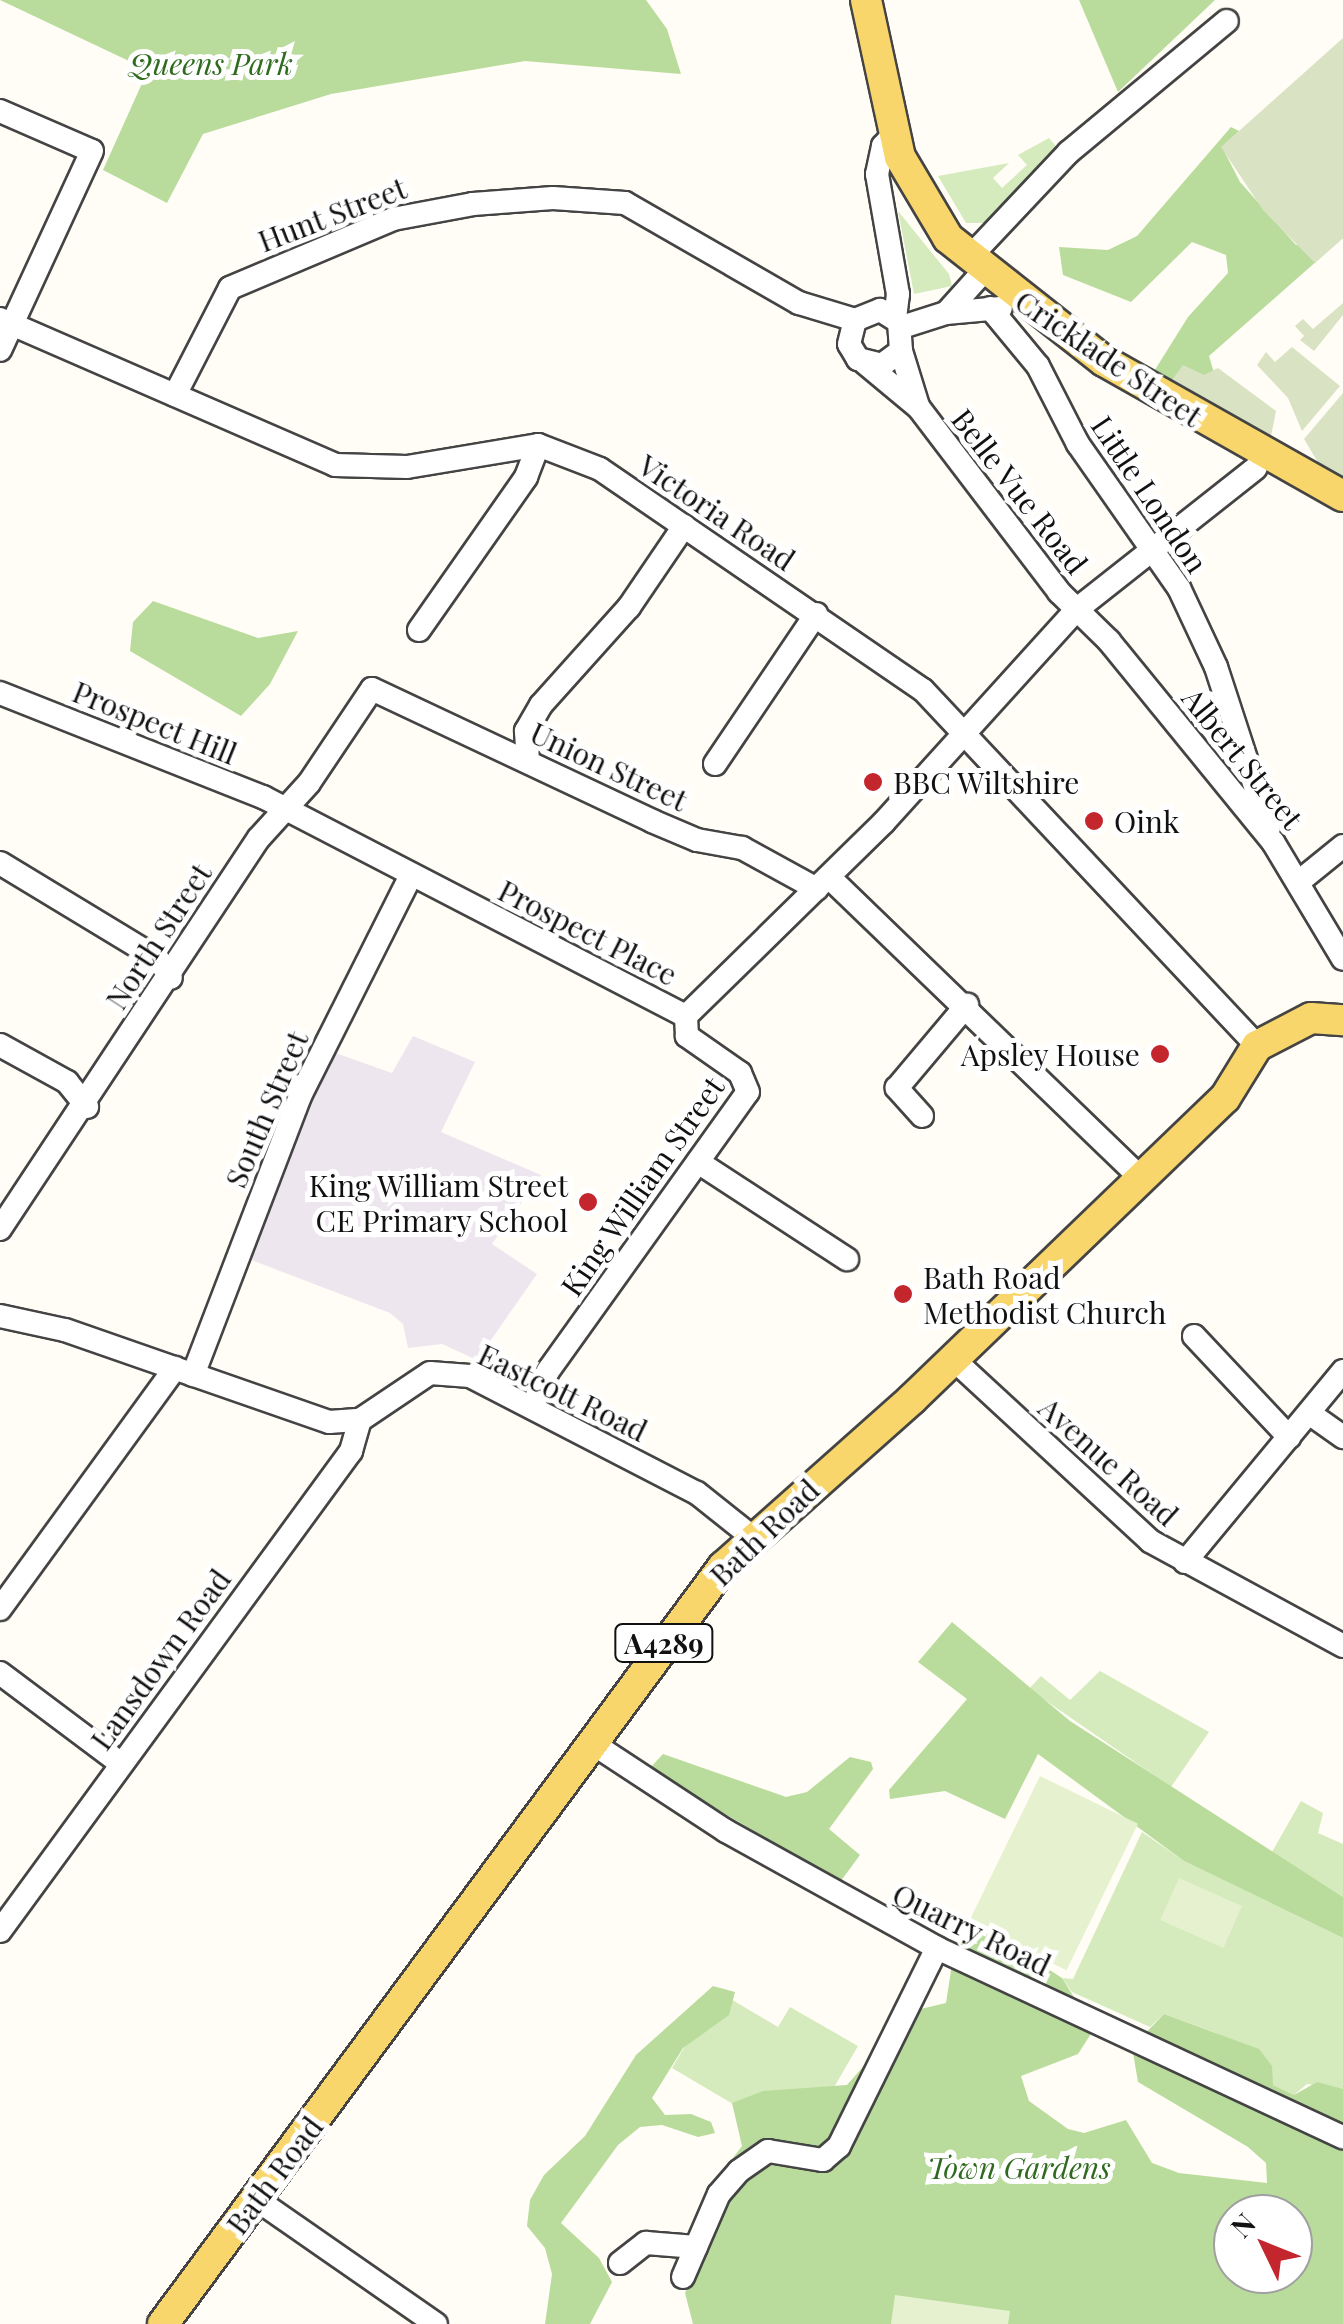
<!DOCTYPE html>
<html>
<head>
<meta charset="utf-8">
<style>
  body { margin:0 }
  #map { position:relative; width:1343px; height:2324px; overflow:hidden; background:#fffdf5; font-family:"Playfair Display",serif }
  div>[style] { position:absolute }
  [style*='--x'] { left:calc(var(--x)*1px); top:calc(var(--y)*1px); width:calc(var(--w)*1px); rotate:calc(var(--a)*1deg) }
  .industrial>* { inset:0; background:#eee6ef }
  .green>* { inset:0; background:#d5ebbd }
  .forest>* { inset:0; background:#b9dc9c }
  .cemetery>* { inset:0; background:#d9e3c4 }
  .pitch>* { inset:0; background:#e6f2cf; transform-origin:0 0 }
  .roads { filter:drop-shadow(2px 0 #444) drop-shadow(-2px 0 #444) drop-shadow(0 2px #444) drop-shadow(0 -2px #444) }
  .minor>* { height:22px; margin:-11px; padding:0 11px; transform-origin:11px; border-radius:11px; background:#fff }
  .major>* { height:30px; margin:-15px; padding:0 15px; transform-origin:15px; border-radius:15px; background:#f9d66b }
  .dots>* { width:28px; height:28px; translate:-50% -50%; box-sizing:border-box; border:5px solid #fff; border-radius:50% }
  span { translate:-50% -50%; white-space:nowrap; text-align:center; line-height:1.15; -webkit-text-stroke:10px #fff; paint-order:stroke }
  .shield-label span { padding:2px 8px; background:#fff; border:2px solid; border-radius:8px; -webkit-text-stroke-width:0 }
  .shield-label { font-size:28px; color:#111; font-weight:700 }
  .park-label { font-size:30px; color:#2f6b1f; font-style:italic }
  .street-label { font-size:30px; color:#111 }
  .poi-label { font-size:30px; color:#111 }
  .left { translate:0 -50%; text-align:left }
  .right { translate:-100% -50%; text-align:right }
  .north { position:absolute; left:1213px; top:2194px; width:100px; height:100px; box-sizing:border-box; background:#fff; border:2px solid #a0a0a0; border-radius:50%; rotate:313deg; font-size:28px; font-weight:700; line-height:40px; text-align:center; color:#111 }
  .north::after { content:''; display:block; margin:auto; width:35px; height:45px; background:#c4262e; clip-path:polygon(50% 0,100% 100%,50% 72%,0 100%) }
</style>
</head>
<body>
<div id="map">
  <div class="industrial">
    <div style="clip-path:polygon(413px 1036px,475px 1062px,441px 1132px,541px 1175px,492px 1244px,537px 1274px,477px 1360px,442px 1344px,408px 1348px,403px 1324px,390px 1313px,246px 1258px,327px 1050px,392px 1073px)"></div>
  </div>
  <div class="green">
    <div style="clip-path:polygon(1049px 138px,1059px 150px,992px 223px,966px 223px,938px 176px,1009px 163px,993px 178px,1002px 188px,1027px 165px,1018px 155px)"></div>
    <div style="clip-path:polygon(898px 211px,949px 274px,952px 286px,914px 294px)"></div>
    <div style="clip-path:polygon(1100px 1671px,1209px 1732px,1171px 1787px,1029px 1689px,1041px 1676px,1070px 1700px)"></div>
    <div style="clip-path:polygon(1301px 1801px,1323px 1813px,1318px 1833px,1343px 1844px,1343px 1897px,1272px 1852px)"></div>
    <div style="clip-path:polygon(1142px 1832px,1184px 1861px,1343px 1938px,1343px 2089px,1307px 2084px,1294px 2095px,1273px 2085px,1216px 2033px,1164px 2014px,1150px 2027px,1072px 1992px,1062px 1978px,1073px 1979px)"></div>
    <div style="clip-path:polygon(717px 1991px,778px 2027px,790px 2007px,858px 2046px,801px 2144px,672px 2068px)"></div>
  </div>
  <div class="forest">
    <div style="clip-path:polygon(0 0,646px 0,667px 29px,681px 74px,525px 61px,331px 94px,203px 134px,167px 203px,103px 170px,148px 70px)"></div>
    <div style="clip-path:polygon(1079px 0,1215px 0,1118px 92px)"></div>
    <div style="clip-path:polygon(1231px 127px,1239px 131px,1222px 147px,1240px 182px,1296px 245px,1343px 238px,1209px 356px,1214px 373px,1169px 384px,1153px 373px,1188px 317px,1228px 273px,1226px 255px,1192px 242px,1131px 302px,1063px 275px,1059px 247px,1108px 250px,1137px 236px)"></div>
    <div style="clip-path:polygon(153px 601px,258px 638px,298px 631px,270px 684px,241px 716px,130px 651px,133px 622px)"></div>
    <div style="clip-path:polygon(952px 1622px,1070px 1721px,1343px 1897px,1343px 1938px,1184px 1861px,1038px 1754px,1005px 1819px,945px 1791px,890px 1799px,889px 1790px,967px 1699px,918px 1662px)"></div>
    <div style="clip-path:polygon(663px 1754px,786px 1797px,807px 1792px,850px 1757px,871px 1762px,873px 1769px,829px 1829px,860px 1855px,840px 1882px,649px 1769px)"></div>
    <div style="clip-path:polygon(evenodd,972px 1931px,996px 1935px,1062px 1978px,1094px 2029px,1078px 2054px,1021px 2076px,1029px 2101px,1068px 2129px,1084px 2133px,1126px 2120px,1152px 2163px,1179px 2173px,1267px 2183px,1266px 2163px,1248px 2147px,1138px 2082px,1132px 2047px,1164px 2014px,1259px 2049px,1272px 2066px,1273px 2085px,1294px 2095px,1317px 2082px,1343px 2089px,1343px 2324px,693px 2324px,685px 2293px,728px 2202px,730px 2162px,742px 2146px,732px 2103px,763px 2091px,847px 2085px,912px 2011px,946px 2003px,954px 1951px,972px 1931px,1233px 2214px,1293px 2214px,1293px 2274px,1233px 2274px,1233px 2214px)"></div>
    <div style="clip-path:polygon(713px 1986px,735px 1992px,729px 2015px,683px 2048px,652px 2098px,665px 2115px,691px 2114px,711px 2122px,715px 2133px,698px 2137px,662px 2125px,640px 2127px,618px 2145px,561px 2223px,599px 2258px,612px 2282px,590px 2324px,545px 2324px,552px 2274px,545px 2248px,527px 2226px,530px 2200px,544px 2175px,585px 2136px,636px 2055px)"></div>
  </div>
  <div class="cemetery">
    <div style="clip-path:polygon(1343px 38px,1343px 238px,1315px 263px,1263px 210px,1221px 147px)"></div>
    <div style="clip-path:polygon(1343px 303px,1343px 315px,1314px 351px,1300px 340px,1304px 336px,1295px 326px,1303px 319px,1313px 329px)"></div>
    <div style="clip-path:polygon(1292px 347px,1340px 386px,1302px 431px,1288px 398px,1257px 365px,1266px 352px,1275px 362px)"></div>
    <div style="clip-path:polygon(1183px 365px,1204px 375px,1218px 368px,1276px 411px,1271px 436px,1169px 384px)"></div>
    <div style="clip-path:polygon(1343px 393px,1343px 480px,1319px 464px,1304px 439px)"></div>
  </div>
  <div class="pitch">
    <div style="left:1040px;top:1776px;width:109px;height:163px;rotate:26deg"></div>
    <div style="left:1179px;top:1878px;width:69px;height:46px;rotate:24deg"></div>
    <div style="clip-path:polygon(895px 2295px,1010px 2311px,1008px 2324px,891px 2324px)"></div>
  </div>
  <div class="roads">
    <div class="minor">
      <div style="--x:0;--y:111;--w:100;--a:23.5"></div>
      <div style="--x:92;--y:151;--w:219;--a:114.8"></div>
      <div style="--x:893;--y:135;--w:15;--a:132"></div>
      <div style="--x:883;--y:146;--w:29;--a:102"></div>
      <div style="--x:877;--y:174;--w:122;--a:80.1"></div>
      <div style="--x:898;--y:294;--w:23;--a:97"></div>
      <div style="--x:969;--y:258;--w:146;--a:-46.7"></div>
      <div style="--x:1069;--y:152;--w:205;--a:-39.7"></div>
      <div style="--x:990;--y:308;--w:75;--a:50.4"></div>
      <div style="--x:1038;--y:366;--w:88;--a:62.9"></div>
      <div style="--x:1078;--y:444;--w:176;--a:55"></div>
      <div style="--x:1179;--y:588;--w:87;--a:64.9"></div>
      <div style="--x:1216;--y:667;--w:170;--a:71.9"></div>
      <div style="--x:946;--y:313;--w:57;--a:-47.9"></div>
      <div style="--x:0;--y:319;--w:365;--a:23.5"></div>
      <div style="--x:335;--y:465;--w:72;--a:1.6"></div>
      <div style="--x:407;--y:467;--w:133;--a:-9.5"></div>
      <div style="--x:538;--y:445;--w:66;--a:21.2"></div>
      <div style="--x:600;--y:469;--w:391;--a:34.4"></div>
      <div style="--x:923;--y:690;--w:488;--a:46.8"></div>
      <div style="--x:902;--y:327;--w:46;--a:-17.7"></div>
      <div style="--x:946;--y:313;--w:55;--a:-5.2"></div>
      <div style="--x:901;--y:351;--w:24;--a:144"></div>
      <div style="--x:882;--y:365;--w:25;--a:-166"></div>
      <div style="--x:858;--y:359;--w:17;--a:-121"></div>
      <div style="--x:849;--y:344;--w:25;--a:-76"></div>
      <div style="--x:855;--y:320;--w:27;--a:-22"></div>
      <div style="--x:880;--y:310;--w:22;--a:32"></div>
      <div style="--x:899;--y:322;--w:29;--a:86"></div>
      <div style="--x:901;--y:351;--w:58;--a:72.8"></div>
      <div style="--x:865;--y:363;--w:70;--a:39.8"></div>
      <div style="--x:919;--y:408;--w:231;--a:52.7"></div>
      <div style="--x:1059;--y:592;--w:70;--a:44.4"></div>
      <div style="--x:1109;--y:641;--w:259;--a:50.8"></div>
      <div style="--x:1273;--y:842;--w:136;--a:59.1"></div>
      <div style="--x:175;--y:395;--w:120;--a:-62.8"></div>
      <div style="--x:230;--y:288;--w:177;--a:-22.9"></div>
      <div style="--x:393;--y:219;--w:81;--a:-10.6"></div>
      <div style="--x:473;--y:204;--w:80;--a:-4.3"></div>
      <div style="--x:553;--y:198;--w:72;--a:4"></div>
      <div style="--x:625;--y:203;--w:201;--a:29.9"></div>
      <div style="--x:799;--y:303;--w:59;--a:16.9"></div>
      <div style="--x:419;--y:630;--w:187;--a:-55"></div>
      <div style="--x:526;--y:477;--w:34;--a:-69"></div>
      <div style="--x:0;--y:693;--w:283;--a:21.6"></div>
      <div style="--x:263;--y:797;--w:476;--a:27.4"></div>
      <div style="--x:528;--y:761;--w:30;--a:-94"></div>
      <div style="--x:526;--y:731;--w:30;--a:-60"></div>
      <div style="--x:541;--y:705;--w:132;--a:-48.1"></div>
      <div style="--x:629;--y:607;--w:98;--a:-55.8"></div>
      <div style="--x:715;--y:764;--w:181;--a:-56"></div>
      <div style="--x:0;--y:863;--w:184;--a:31.2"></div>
      <div style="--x:157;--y:958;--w:24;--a:55"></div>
      <div style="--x:829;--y:877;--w:434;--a:44"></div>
      <div style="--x:1301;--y:880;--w:54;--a:-39"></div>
      <div style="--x:686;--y:1016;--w:277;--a:-44.4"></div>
      <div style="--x:884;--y:822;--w:286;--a:-47.8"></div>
      <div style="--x:1076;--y:610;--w:229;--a:-38.3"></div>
      <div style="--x:0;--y:1045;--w:77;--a:28.9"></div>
      <div style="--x:67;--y:1082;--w:32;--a:51"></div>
      <div style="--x:922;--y:1116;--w:38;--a:-132"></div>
      <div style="--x:897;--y:1088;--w:109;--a:-49.9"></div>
      <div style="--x:698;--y:1162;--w:178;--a:33.1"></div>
      <div style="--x:0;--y:1229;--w:469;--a:-56.5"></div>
      <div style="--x:259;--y:838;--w:74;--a:-47.7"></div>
      <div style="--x:309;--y:783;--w:113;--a:-56.2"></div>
      <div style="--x:372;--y:689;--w:310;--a:25.2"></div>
      <div style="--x:652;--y:821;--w:49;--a:22.9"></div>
      <div style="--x:697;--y:840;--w:46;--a:10.1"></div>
      <div style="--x:742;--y:848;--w:85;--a:28.7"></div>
      <div style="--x:0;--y:1316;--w:66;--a:12.2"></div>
      <div style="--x:65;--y:1330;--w:280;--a:19.2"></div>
      <div style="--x:329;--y:1422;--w:31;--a:-4"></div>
      <div style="--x:360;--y:1420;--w:84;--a:-33.9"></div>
      <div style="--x:430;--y:1373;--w:40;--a:4.3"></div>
      <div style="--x:470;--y:1376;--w:255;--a:27.3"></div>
      <div style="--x:697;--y:1493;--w:69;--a:38.5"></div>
      <div style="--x:1194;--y:1336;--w:139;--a:46.8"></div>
      <div style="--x:953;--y:1359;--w:268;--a:42.7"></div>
      <div style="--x:1150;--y:1541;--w:220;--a:28.5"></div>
      <div style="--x:193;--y:1375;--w:299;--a:-69"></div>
      <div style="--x:300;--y:1096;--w:247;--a:-63.3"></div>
      <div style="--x:532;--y:1407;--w:39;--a:-66"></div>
      <div style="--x:548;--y:1371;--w:343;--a:-54.4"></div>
      <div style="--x:748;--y:1092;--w:21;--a:-113"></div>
      <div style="--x:740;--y:1073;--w:65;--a:-145.1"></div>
      <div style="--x:687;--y:1036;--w:20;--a:-93"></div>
      <div style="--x:1309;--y:1413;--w:42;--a:35.2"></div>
      <div style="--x:1185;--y:1562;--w:248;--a:-50.4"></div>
      <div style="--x:0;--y:1609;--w:298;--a:-54"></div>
      <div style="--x:0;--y:1673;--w:150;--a:36.9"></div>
      <div style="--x:592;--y:1743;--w:160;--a:33.3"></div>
      <div style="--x:726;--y:1831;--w:241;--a:29"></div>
      <div style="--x:937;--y:1948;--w:448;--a:25"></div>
      <div style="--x:0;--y:1931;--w:595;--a:-53.82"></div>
      <div style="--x:351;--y:1451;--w:32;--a:-74"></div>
      <div style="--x:256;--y:2199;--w:219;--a:34.8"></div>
      <div style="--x:620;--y:2263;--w:33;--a:-38"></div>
      <div style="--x:646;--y:2243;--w:50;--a:4.6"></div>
      <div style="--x:683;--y:2277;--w:90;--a:-66.6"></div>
      <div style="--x:719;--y:2194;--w:30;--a:-49"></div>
      <div style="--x:739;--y:2171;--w:35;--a:-35"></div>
      <div style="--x:768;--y:2151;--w:56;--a:9.3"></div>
      <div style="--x:823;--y:2160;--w:21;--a:-41"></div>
      <div style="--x:839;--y:2146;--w:221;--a:-63.7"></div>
    </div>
    <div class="major">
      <div style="--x:866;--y:0;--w:161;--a:77.8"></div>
      <div style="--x:900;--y:157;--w:94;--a:59.3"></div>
      <div style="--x:948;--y:238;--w:199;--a:38.3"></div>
      <div style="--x:1104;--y:361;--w:274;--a:29.5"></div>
      <div style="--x:163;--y:2324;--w:942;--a:-53.51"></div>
      <div style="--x:723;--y:1567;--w:253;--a:-41.6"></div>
      <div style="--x:912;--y:1399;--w:434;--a:-43.9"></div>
      <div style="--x:1225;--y:1098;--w:61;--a:-58.4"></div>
      <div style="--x:1257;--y:1046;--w:61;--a:-27.4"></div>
      <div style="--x:1311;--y:1018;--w:32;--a:4"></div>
    </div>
  </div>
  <div class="dots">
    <div style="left:873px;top:782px;background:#c4262e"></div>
    <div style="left:1094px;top:821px;background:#c4262e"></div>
    <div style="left:1160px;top:1054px;background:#c4262e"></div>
    <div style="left:588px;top:1202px;background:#c4262e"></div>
    <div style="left:903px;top:1294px;background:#c4262e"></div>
  </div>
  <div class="shield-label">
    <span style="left:664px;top:1643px">A4289</span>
  </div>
  <div class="park-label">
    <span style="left:211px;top:63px">Queens Park</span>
    <span style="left:1019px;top:2167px">Town Gardens</span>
  </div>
  <div class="street-label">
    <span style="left:332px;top:214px;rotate:-21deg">Hunt Street</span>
    <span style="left:1109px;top:358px;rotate:34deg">Cricklade Street</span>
    <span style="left:1020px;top:491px;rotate:52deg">Belle Vue Road</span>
    <span style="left:1150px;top:494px;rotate:56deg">Little London</span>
    <span style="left:717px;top:512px;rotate:34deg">Victoria Road</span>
    <span style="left:155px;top:722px;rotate:22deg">Prospect Hill</span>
    <span style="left:1243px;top:758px;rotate:51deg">Albert Street</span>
    <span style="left:609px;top:766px;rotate:25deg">Union Street</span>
    <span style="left:588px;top:932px;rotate:27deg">Prospect Place</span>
    <span style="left:158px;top:936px;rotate:-57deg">North Street</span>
    <span style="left:266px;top:1109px;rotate:-67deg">South Street</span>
    <span style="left:642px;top:1186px;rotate:-55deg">King William Street</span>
    <span style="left:563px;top:1392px;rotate:26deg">Eastcott Road</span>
    <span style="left:1109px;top:1461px;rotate:42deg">Avenue Road</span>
    <span style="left:764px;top:1532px;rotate:-44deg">Bath Road</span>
    <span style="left:160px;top:1659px;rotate:-54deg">Lansdown Road</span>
    <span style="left:972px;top:1929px;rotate:26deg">Quarry Road</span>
    <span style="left:274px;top:2175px;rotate:-53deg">Bath Road</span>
  </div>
  <div class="poi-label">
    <span class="left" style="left:893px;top:782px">BBC Wiltshire</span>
    <span class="left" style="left:1114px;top:821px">Oink</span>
    <span class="right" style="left:1140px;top:1054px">Apsley House</span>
    <span class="right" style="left:568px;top:1202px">King William Street<br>CE Primary School</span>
    <span class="left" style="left:923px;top:1294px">Bath Road<br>Methodist Church</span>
  </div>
  <div class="north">N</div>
</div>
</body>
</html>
